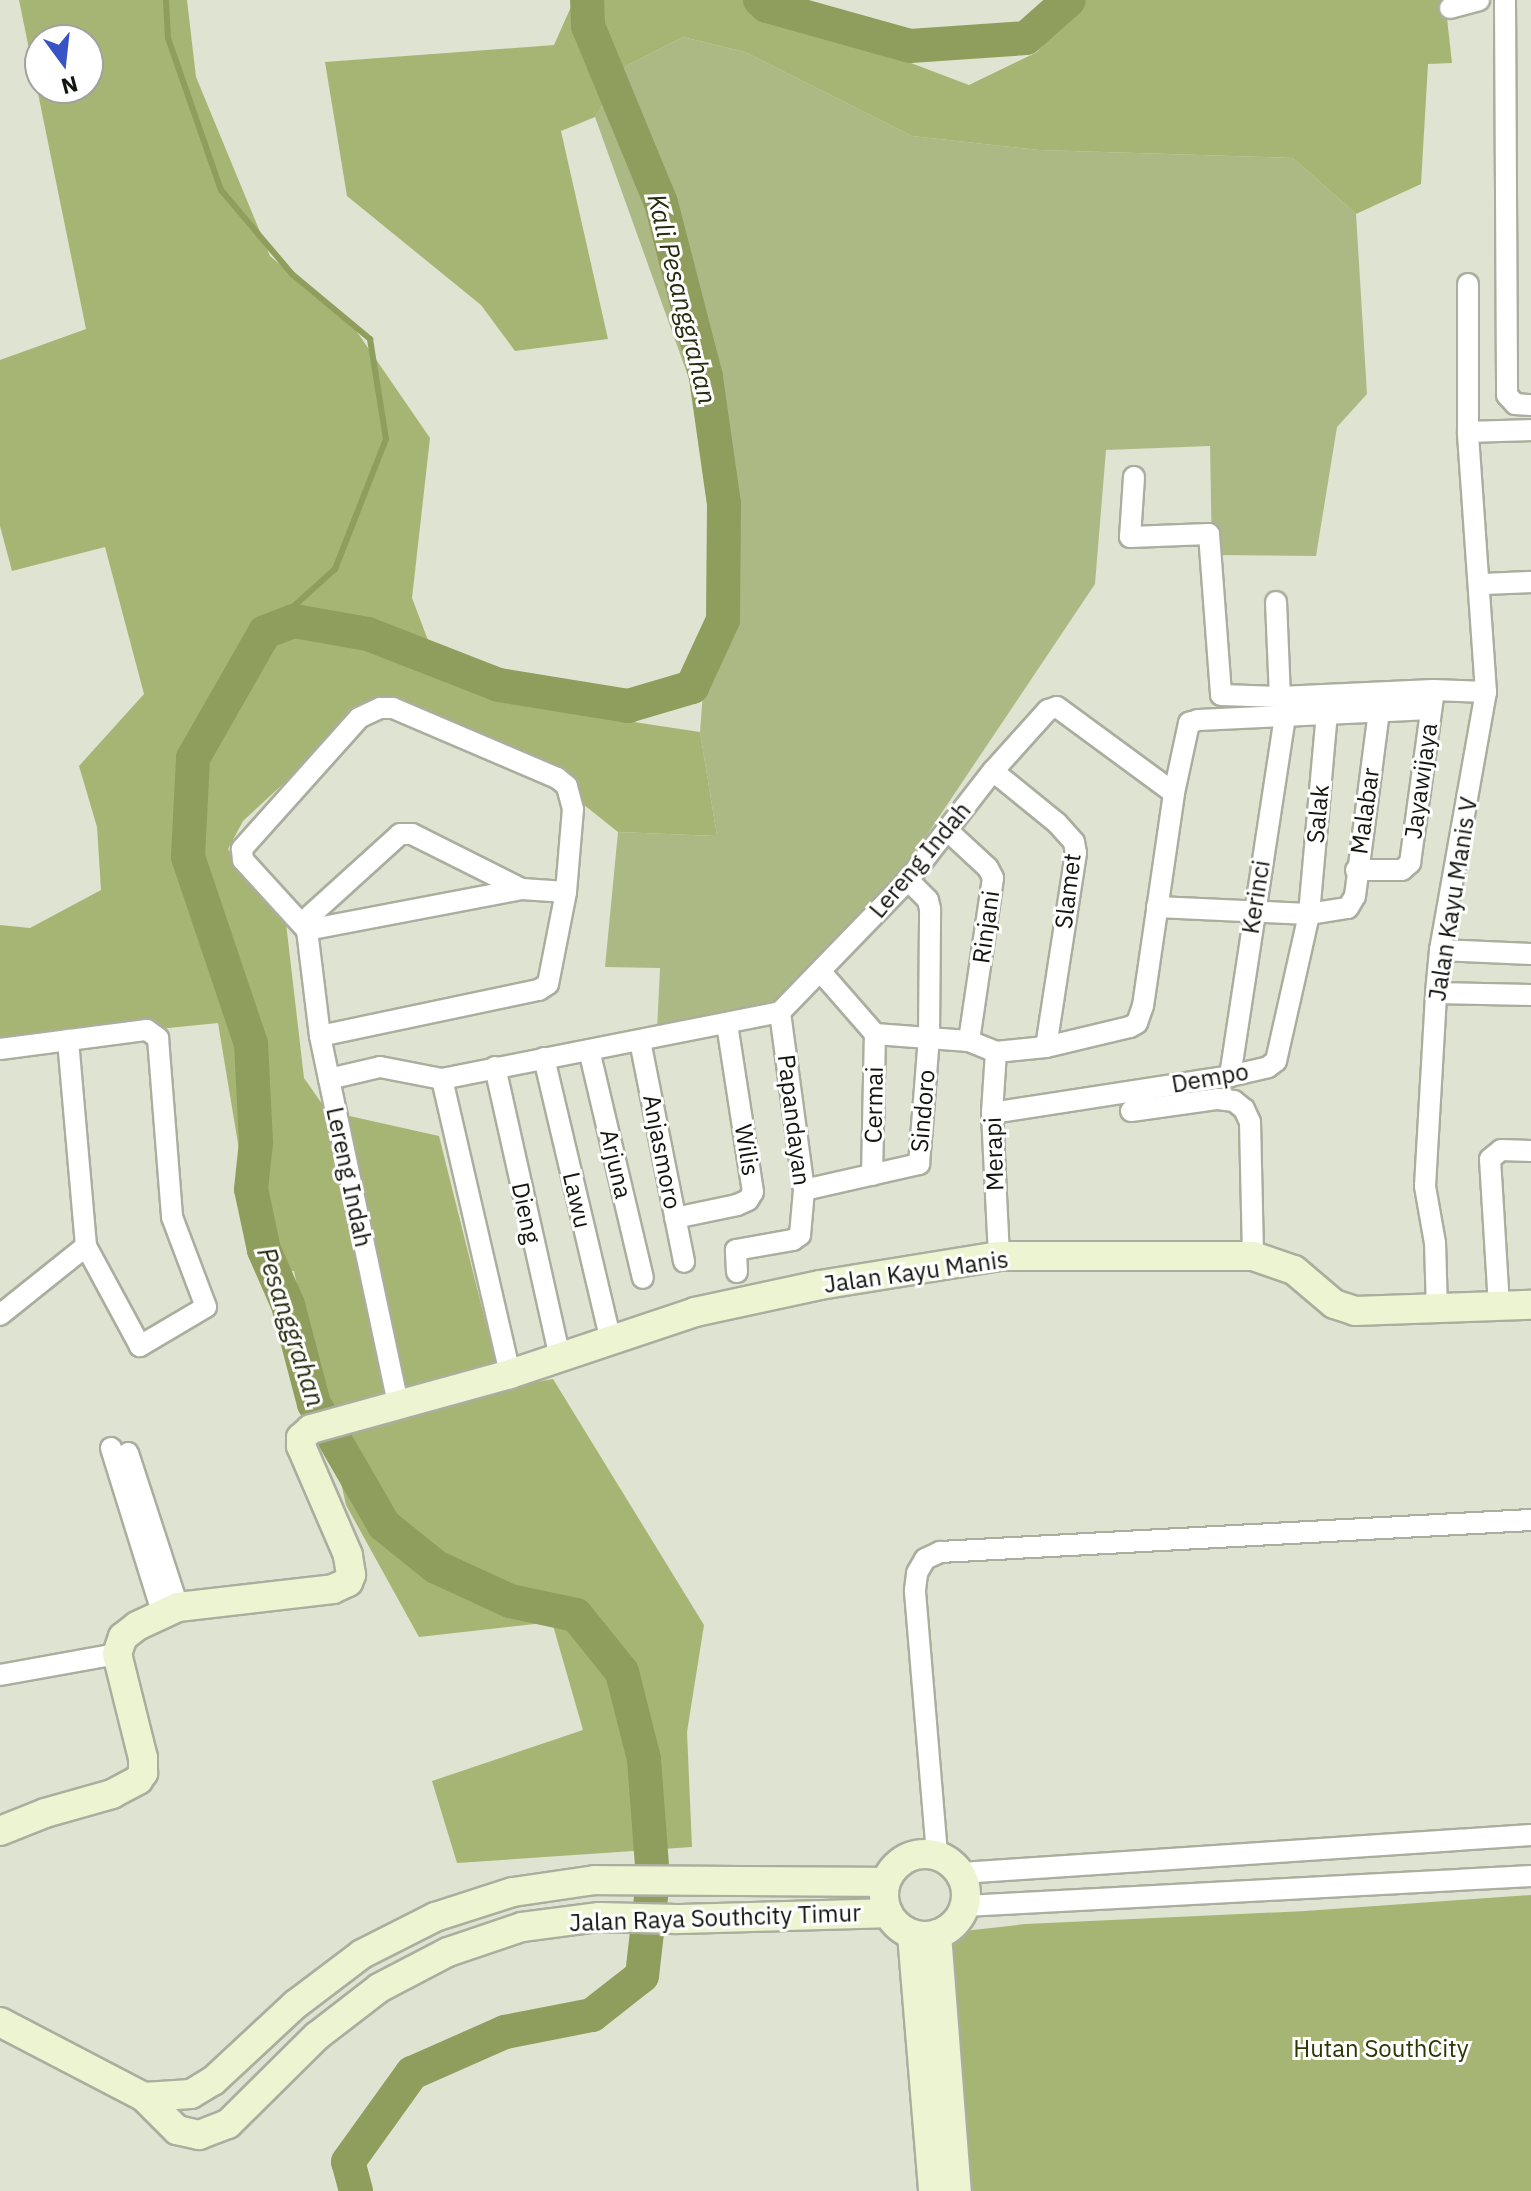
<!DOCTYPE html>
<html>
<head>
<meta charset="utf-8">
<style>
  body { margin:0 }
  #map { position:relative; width:1531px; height:2191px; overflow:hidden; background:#dfe3d2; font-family:"IBM Plex Sans",sans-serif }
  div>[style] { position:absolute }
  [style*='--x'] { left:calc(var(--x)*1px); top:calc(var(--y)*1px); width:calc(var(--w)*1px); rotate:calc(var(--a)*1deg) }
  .green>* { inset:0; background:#adb985 }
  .forest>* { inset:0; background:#a7b574 }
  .stream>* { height:6px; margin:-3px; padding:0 3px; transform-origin:3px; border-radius:3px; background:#8f9d5d }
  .river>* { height:34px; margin:-17px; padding:0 17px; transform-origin:17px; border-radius:17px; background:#8f9d5d }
  .roads { filter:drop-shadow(2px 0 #aaae9e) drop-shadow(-2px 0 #aaae9e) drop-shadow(0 2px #aaae9e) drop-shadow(0 -2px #aaae9e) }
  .street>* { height:20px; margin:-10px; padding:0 10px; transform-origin:10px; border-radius:10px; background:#fff }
  .secondary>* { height:28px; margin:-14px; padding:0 14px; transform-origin:14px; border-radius:14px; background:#edf4d1 }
  .secondary>.ring { margin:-14px; padding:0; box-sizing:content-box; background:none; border:28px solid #edf4d1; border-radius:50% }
  span { translate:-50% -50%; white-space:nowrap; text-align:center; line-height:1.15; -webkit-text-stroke:6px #fff; paint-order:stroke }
  .street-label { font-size:24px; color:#13150f }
  .park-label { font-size:24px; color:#2e3603 }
  .water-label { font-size:26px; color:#272c0f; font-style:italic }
  .north { position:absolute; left:24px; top:24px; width:80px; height:80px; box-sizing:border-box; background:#fff; border:2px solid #a1a19f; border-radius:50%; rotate:165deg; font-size:22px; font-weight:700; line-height:32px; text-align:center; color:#13150f }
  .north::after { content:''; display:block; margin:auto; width:28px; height:36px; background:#3853c5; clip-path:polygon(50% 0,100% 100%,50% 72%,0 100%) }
</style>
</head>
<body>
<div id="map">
  <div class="green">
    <div style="clip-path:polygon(683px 37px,745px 52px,912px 136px,1039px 150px,1293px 158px,1356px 214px,1367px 394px,1337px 427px,1316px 556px,1212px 555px,1210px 446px,1106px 450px,1095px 584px,886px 896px,769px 1008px,657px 1030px,660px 968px,605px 967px,618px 832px,717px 836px,700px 732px,720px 465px,595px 117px,626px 66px)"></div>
  </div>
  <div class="forest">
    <div style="clip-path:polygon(evenodd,19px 0,187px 0,196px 77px,270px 256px,353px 326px,430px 438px,412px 598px,434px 656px,494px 701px,700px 732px,717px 836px,618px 832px,564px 789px,374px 700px,243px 821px,228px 849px,250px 883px,286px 923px,304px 1078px,327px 1111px,439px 1136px,502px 1388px,553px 1379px,704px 1625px,687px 1732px,692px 1847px,457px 1863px,432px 1781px,583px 1730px,552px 1622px,419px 1637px,346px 1505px,294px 1271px,259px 1270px,218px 1023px,0 1045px,0 925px,30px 928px,101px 890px,97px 827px,79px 766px,144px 694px,105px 547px,12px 571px,0 526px,0 360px,86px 329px,19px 0,40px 40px,88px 40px,88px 88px,40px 88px,40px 40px)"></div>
    <div style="clip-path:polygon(574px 0,778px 0,837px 35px,969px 85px,1037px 52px,1083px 0,1445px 0,1452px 63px,1428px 64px,1421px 184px,1356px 214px,1293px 158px,1039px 150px,912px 136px,745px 52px,683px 37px,626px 66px,595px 117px,561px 131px,608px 339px,515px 351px,481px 305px,347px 196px,325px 62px,554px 45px)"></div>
    <div style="clip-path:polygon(1531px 1895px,1531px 2191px,957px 2191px,937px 1934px,1026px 1924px,1305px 1911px)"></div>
  </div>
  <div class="stream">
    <div style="--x:166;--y:0;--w:38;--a:87"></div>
    <div style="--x:168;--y:38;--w:161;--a:70.8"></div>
    <div style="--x:221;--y:190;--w:110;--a:49.8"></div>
    <div style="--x:292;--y:274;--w:102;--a:39.8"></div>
    <div style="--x:370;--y:339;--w:101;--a:80.9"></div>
    <div style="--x:386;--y:439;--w:140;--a:111.4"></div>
    <div style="--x:335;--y:569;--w:94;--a:138"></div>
  </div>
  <div class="river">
    <div style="--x:760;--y:0;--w:9;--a:41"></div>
    <div style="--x:767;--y:6;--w:148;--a:15.6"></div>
    <div style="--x:910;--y:46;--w:116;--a:-3.9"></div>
    <div style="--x:1026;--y:38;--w:57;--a:-41.5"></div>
    <div style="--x:356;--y:2191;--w:30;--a:-105"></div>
    <div style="--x:348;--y:2162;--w:110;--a:-54.3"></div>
    <div style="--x:412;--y:2073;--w:102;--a:-23.8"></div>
    <div style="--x:505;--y:2032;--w:89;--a:-11.1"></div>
    <div style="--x:592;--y:2015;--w:63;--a:-38"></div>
    <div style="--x:642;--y:1976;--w:98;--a:-83.5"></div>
    <div style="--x:653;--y:1879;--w:120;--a:-94.3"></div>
    <div style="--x:644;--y:1759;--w:90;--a:-104.2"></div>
    <div style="--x:622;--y:1672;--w:73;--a:-128.9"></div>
    <div style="--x:576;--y:1615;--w:67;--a:-168"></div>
    <div style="--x:510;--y:1601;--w:81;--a:-155.3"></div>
    <div style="--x:436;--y:1567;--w:67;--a:-141.1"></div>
    <div style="--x:384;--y:1525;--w:140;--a:-120"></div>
    <div style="--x:314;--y:1404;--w:102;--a:-104.7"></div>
    <div style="--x:288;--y:1305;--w:60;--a:-113.6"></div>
    <div style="--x:264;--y:1250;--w:62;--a:-102"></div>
    <div style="--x:251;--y:1189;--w:47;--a:-83.9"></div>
    <div style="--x:256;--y:1142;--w:98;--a:-92.9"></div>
    <div style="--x:251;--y:1044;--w:197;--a:-108.6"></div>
    <div style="--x:188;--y:857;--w:99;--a:-87.1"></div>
    <div style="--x:193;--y:758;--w:145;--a:-60.3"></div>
    <div style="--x:265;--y:632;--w:31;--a:-21"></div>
    <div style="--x:294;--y:621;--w:75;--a:10"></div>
    <div style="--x:368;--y:634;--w:141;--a:21.3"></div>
    <div style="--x:499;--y:685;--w:131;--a:9.2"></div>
    <div style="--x:628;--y:706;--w:67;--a:-16.5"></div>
    <div style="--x:692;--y:687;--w:74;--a:-65.2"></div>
    <div style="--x:723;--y:620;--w:116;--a:-89.5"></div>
    <div style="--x:724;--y:504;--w:128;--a:-98.1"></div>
    <div style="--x:706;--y:377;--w:180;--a:-104.5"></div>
    <div style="--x:661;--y:203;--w:191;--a:-112.4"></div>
    <div style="--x:588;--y:26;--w:26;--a:-92"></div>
  </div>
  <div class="roads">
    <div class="street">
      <div style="--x:1505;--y:0;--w:395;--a:89.7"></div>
      <div style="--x:1507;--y:395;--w:12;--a:48"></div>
      <div style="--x:1515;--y:404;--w:16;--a:4"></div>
      <div style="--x:1450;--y:8;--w:30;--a:-15"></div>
      <div style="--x:1468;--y:432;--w:63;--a:-1.8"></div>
      <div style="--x:1134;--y:477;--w:60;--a:93.8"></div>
      <div style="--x:1130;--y:537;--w:79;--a:-2.2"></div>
      <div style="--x:1209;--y:534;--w:161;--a:85.7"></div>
      <div style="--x:1221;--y:695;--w:59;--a:1.9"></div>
      <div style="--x:1280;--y:697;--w:153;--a:-2.6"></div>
      <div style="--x:1433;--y:690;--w:53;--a:2.2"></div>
      <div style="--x:1481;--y:584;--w:50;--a:-2.3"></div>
      <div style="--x:1276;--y:602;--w:95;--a:87.6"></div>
      <div style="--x:993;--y:771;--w:82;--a:39.1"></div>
      <div style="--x:1057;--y:823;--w:25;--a:48"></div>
      <div style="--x:1074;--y:842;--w:11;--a:80"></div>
      <div style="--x:1076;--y:853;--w:196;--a:98.8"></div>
      <div style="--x:948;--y:831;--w:54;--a:42.8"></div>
      <div style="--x:988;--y:868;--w:11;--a:63"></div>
      <div style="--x:993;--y:878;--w:165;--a:98.4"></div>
      <div style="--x:1356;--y:870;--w:46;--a:0"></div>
      <div style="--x:1402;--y:870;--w:11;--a:-41"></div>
      <div style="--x:1410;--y:863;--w:167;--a:-82.1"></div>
      <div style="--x:1157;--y:907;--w:152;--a:2.6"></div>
      <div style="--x:1309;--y:914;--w:39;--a:-9"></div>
      <div style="--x:1348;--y:908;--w:14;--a:-60"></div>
      <div style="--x:1355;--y:896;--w:186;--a:-82.6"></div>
      <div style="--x:302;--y:923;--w:132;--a:-42.2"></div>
      <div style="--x:400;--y:834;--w:12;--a:0"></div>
      <div style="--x:412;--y:834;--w:123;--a:26.6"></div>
      <div style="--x:307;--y:930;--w:219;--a:-10.8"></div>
      <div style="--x:522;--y:889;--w:44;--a:3.9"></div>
      <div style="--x:1440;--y:950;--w:91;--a:2.5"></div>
      <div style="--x:821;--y:972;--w:82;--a:48.9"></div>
      <div style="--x:875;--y:1034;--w:94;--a:4.3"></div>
      <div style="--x:969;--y:1041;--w:29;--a:22"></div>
      <div style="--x:996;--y:1052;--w:50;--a:-5.7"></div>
      <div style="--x:1046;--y:1047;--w:86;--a:-13.4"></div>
      <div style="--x:1130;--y:1027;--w:8;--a:-30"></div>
      <div style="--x:1137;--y:1023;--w:18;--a:-71"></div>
      <div style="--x:1143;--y:1006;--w:215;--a:-81.7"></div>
      <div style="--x:1174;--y:793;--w:72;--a:-77.9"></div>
      <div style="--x:1189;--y:723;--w:9;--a:-18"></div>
      <div style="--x:1198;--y:720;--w:233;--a:-2.7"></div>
      <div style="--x:1436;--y:993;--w:95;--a:1.2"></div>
      <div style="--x:320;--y:1036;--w:224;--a:-11.9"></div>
      <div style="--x:539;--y:990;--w:11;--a:-34"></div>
      <div style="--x:548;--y:984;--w:94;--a:-78.9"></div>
      <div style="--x:566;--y:892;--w:83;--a:-85.2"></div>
      <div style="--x:573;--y:809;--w:24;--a:-105"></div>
      <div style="--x:567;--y:786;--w:13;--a:-141"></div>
      <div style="--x:557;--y:778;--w:178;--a:-156.9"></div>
      <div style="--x:393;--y:708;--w:13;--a:180"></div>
      <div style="--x:380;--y:708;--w:23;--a:155"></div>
      <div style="--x:359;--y:718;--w:176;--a:131.8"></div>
      <div style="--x:242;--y:849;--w:11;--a:85"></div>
      <div style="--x:243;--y:860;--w:95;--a:47.6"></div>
      <div style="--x:307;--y:930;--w:107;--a:83"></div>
      <div style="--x:320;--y:1036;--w:44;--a:78.2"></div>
      <div style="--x:329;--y:1079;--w:331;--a:78"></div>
      <div style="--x:640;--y:1041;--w:225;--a:78.7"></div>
      <div style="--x:0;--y:1049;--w:148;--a:-7.4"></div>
      <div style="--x:147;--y:1030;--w:14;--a:36"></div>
      <div style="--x:158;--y:1038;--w:180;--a:85.5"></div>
      <div style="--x:172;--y:1217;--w:96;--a:69.3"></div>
      <div style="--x:206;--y:1307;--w:77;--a:149.4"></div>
      <div style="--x:140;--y:1346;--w:114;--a:-118.4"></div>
      <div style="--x:589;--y:1050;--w:234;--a:76.7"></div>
      <div style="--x:996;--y:1052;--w:61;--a:93.8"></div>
      <div style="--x:992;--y:1113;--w:143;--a:87.2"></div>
      <div style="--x:544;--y:1058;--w:292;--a:76.7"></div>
      <div style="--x:495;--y:1067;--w:298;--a:77.4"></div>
      <div style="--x:1230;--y:1076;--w:362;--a:-81.3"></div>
      <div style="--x:329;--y:1079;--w:52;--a:-13.2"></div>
      <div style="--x:380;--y:1067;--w:63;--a:11"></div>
      <div style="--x:442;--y:1079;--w:345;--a:-11.2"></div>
      <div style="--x:780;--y:1012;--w:184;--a:-45.9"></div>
      <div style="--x:908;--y:880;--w:138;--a:-52.1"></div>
      <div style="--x:993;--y:771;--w:82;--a:-48"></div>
      <div style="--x:1048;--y:710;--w:9;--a:-18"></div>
      <div style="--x:1057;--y:707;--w:145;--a:36.3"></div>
      <div style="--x:442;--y:1079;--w:303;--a:77"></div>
      <div style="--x:1131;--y:1111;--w:88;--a:-7.9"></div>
      <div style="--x:1218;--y:1099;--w:16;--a:7"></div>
      <div style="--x:1234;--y:1101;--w:13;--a:39"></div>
      <div style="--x:1244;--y:1109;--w:14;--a:65"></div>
      <div style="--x:1250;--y:1122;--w:134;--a:88.7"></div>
      <div style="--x:992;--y:1113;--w:241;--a:-8.8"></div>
      <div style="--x:1230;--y:1076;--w:39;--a:-13"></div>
      <div style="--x:1268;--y:1067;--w:10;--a:-37"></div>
      <div style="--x:1276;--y:1061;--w:151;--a:-77.3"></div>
      <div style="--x:1309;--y:914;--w:201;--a:-84.9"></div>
      <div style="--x:872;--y:1175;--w:141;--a:-88.8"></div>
      <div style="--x:804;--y:1190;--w:118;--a:-12.7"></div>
      <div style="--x:919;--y:1164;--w:128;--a:-85.5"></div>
      <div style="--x:929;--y:1036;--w:127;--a:-89.5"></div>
      <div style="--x:930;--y:909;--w:9;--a:-103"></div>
      <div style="--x:928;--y:900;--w:28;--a:-135"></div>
      <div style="--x:675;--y:1218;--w:63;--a:-11.8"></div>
      <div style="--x:737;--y:1205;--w:12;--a:-24"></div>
      <div style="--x:748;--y:1200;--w:9;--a:-58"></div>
      <div style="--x:753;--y:1192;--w:169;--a:-98.8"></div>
      <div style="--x:737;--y:1272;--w:22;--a:-93"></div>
      <div style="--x:736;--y:1250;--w:58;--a:-10"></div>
      <div style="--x:793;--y:1240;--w:9;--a:-36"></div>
      <div style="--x:800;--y:1235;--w:45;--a:-84.9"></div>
      <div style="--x:804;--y:1190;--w:180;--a:-97.7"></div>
      <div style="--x:1499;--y:1306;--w:147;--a:-93.5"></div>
      <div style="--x:1490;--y:1159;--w:14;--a:-39"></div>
      <div style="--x:1501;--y:1150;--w:30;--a:2"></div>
      <div style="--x:1437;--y:1310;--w:67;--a:-91.7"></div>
      <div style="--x:1435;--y:1243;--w:58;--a:-100"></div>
      <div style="--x:1425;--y:1186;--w:193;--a:-86.7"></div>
      <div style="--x:1436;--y:993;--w:43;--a:-84.7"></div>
      <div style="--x:1440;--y:950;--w:262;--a:-79.9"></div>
      <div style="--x:1486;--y:692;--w:261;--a:-94"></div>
      <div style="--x:1468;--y:432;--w:148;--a:-90"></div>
      <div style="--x:0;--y:1315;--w:110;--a:-38.7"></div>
      <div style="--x:86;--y:1246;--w:207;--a:-95"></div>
      <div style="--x:111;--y:1448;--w:172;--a:72.7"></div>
      <div style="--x:128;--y:1453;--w:162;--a:72"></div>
      <div style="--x:0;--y:1675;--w:119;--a:-10.2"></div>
      <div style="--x:937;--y:1854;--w:265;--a:-94.8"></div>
      <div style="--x:915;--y:1590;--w:17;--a:-83"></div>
      <div style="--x:917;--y:1573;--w:16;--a:-60"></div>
      <div style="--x:925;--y:1559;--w:17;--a:-25"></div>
      <div style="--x:940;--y:1552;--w:592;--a:-3.1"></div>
      <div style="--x:961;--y:1873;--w:571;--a:-3.81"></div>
      <div style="--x:965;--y:1906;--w:567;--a:-3.03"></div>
    </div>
    <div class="secondary">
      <div style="--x:0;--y:1831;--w:48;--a:-21.8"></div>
      <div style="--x:45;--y:1813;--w:70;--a:-15.8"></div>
      <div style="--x:112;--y:1794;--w:30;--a:-28"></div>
      <div style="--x:138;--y:1780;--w:9;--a:-54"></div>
      <div style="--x:143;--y:1773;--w:15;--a:-90"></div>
      <div style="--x:143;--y:1758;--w:107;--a:-104"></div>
      <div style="--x:117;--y:1654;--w:18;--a:-71"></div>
      <div style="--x:123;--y:1637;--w:18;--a:-38"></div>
      <div style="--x:137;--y:1626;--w:45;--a:-24.9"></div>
      <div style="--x:178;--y:1607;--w:156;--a:-6.6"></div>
      <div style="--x:333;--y:1589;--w:17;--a:-25"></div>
      <div style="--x:348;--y:1582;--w:8;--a:-67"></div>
      <div style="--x:351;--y:1575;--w:20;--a:-99"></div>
      <div style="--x:348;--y:1555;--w:119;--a:-113.3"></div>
      <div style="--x:301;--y:1446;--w:8;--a:-90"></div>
      <div style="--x:301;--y:1438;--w:13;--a:-42"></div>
      <div style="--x:311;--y:1429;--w:206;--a:-15.4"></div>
      <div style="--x:510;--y:1374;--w:195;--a:-18.5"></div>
      <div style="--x:695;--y:1312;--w:128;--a:-12.2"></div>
      <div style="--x:820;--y:1285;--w:181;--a:-9.2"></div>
      <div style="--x:999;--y:1256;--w:254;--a:0"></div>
      <div style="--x:1253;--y:1256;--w:43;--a:18.9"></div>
      <div style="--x:1294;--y:1270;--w:52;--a:40.4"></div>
      <div style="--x:1334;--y:1304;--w:22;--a:18"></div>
      <div style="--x:1355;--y:1311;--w:176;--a:-2"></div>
      <div class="ring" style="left:884px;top:1854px;width:54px;height:54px"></div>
      <div style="--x:912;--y:1934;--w:258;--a:85.3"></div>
      <div style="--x:937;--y:1934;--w:258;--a:85.6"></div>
      <div style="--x:0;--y:2022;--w:162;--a:27.5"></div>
      <div style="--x:144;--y:2097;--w:47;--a:45"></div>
      <div style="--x:177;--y:2130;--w:23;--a:13"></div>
      <div style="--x:199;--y:2135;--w:31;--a:-21"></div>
      <div style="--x:228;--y:2124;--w:125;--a:-44.7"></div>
      <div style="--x:317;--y:2036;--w:78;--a:-37.7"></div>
      <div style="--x:379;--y:1988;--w:78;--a:-27.6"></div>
      <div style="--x:448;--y:1952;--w:78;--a:-18.7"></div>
      <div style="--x:522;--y:1927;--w:78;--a:-7.4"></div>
      <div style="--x:599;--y:1917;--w:78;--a:1.5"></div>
      <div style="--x:677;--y:1919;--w:211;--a:-1.6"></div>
      <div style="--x:144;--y:2097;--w:47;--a:-3.7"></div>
      <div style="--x:191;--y:2094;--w:26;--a:-31"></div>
      <div style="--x:213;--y:2081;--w:113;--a:-42.9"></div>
      <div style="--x:296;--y:2004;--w:83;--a:-37.1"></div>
      <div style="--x:362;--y:1954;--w:82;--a:-26.9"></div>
      <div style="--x:435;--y:1917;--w:82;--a:-17.8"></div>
      <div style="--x:513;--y:1892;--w:83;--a:-8.3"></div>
      <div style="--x:595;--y:1880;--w:290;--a:0.4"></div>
    </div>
  </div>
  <div class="street-label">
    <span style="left:1421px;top:781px;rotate:-82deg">Jayawijaya</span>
    <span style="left:1365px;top:811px;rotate:-82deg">Malabar</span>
    <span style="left:1318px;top:814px;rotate:-85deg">Salak</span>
    <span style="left:920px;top:860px;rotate:-50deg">Lereng Indah</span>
    <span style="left:1068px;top:891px;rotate:-83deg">Slamet</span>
    <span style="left:1256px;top:897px;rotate:-81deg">Kerinci</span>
    <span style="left:1453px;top:899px;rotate:-81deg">Jalan Kayu Manis V</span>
    <span style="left:986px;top:927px;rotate:-82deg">Rinjani</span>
    <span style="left:1210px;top:1078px;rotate:-10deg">Dempo</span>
    <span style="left:874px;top:1105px;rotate:-89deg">Cermai</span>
    <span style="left:923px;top:1111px;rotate:-85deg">Sindoro</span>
    <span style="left:794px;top:1120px;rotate:83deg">Papandayan</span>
    <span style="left:747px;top:1150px;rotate:81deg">Wilis</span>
    <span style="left:662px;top:1152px;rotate:79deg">Anjasmoro</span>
    <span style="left:994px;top:1154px;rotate:-92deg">Merapi</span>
    <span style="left:616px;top:1164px;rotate:77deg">Arjuna</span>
    <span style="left:349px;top:1177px;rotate:78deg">Lereng Indah</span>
    <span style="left:577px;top:1200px;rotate:77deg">Lawu</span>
    <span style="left:526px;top:1213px;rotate:78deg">Dieng</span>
    <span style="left:916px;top:1272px;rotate:-8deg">Jalan Kayu Manis</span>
    <span style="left:715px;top:1918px;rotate:-2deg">Jalan Raya Southcity Timur</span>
  </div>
  <div class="park-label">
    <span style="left:1381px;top:2049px">Hutan SouthCity</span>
  </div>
  <div class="water-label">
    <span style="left:682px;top:299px;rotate:76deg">Kali Pesanggrahan</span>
    <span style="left:291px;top:1327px;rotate:72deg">Pesanggrahan</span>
  </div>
  <div class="north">N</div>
</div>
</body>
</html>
